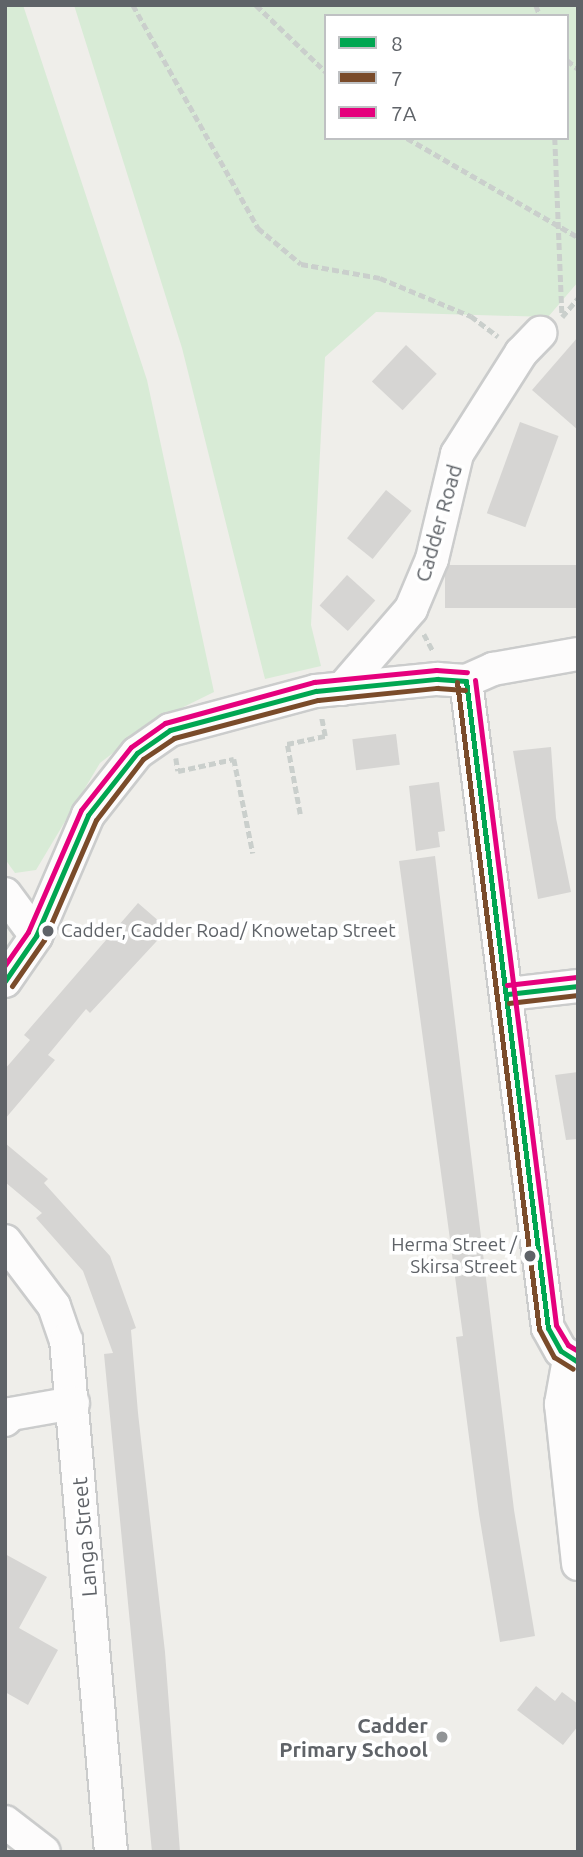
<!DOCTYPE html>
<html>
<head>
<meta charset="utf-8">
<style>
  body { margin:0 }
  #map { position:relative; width:583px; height:1857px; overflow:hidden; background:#efeeea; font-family:Ubuntu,sans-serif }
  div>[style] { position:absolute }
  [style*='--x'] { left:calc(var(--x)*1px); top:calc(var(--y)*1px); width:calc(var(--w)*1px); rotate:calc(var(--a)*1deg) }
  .green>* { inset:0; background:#d8ebd6 }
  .building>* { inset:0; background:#d6d5d3; transform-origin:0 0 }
  .path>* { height:4.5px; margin-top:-2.25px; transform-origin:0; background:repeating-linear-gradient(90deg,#cacfcc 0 7px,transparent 0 10.5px) }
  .roads { filter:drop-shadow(2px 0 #cbcccc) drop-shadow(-2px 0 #cbcccc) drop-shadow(0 2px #cbcccc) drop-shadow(0 -2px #cbcccc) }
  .minor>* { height:32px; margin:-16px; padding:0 16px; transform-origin:16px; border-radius:16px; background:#fdfcfc }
  .bus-1>* { height:5px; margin:-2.5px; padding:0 2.5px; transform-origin:2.5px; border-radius:2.5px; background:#00a651 }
  .bus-2>* { height:5px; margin:-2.5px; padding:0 2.5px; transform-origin:2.5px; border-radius:2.5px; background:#7a4b2a }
  .bus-3>* { height:5px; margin:-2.5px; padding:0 2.5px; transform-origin:2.5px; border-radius:2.5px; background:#e5007d }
  .dots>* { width:19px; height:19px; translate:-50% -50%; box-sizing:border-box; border:4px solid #fff; border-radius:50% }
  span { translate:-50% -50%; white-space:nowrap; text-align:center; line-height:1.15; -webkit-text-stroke:7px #fff; paint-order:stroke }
  .bus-label { font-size:19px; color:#5f6368 }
  .left { translate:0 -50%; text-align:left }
  .right { translate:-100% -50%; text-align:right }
  .street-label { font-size:21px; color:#5f6368 }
  .poi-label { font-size:21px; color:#5f6368; font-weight:700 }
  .frame { position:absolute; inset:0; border:7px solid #5f6368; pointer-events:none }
  .legend { position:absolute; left:324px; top:14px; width:245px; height:126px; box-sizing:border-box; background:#fff; border:2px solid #bfc1c3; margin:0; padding:9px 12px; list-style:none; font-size:21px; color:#5f6368 }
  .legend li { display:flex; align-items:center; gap:14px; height:35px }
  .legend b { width:35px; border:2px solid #bfc1c3 }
</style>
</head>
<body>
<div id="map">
  <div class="green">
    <div style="clip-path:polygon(5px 5px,23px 5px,147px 380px,214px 692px,153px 722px,100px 763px,36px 870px,15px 873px,5px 859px)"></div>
    <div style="clip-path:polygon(evenodd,74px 5px,578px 5px,578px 282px,548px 317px,376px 312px,325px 357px,311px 625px,321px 666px,265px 679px,182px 348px,74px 5px,326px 16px,567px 16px,567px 138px,326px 138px,326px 16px)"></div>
  </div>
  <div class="building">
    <div style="clip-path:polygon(578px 337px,578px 430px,532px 390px)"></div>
    <div style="left:406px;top:345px;width:42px;height:50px;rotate:43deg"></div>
    <div style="left:520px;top:422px;width:41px;height:97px;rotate:20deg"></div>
    <div style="left:386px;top:490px;width:33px;height:62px;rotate:39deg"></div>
    <div style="left:578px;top:565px;width:43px;height:133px;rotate:90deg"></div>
    <div style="left:347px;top:575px;width:38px;height:41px;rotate:42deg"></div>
    <div style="left:396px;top:734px;width:31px;height:44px;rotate:83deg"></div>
    <div style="clip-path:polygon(551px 747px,556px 818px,571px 892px,538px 899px,513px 751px)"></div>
    <div style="clip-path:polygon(439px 782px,445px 831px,438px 832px,440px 847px,416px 851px,409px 786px)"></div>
    <div style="clip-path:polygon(435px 856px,514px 1510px,535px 1636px,500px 1642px,479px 1514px,456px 1337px,463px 1336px,399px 861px)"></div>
    <div style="clip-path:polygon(138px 903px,168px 929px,90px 1013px,86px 1009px,48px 1055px,55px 1060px,5px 1119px,5px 1069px,30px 1040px,24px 1035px)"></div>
    <div style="clip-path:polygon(578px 1072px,578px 1139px,566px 1140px,555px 1075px)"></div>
    <div style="clip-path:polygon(5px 1143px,48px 1179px,44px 1183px,110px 1256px,136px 1328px,131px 1330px,138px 1413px,165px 1652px,180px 1852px,152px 1852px,104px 1354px,113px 1353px,83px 1271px,36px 1218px,42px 1213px,5px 1182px)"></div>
    <div style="clip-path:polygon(5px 1554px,47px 1577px,19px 1628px,58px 1650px,28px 1705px,5px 1692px)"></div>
    <div style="clip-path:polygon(536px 1686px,555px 1701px,562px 1692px,578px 1704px,578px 1726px,563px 1745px,517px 1710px)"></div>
  </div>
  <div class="path">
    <div style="--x:133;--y:5;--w:256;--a:60.7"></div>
    <div style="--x:258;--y:228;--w:56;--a:39.9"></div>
    <div style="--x:301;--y:264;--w:80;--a:10"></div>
    <div style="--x:380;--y:278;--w:99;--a:22.7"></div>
    <div style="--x:471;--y:316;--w:34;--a:37"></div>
    <div style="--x:256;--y:5;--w:97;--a:43.7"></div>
    <div style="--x:536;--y:5;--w:12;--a:70"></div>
    <div style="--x:567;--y:60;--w:14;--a:39"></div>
    <div style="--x:407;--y:138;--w:198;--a:30.1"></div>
    <div style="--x:555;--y:138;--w:178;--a:87.7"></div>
    <div style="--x:562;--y:317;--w:25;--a:-50"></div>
    <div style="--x:424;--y:634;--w:19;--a:62"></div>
    <div style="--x:176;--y:758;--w:13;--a:81"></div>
    <div style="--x:178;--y:771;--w:57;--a:-12.1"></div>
    <div style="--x:234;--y:759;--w:96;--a:78.6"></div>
    <div style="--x:300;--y:814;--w:71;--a:-100.5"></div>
    <div style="--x:287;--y:744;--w:39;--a:-12"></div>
    <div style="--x:325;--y:736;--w:20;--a:-101"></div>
  </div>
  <div class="roads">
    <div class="minor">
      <div style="--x:466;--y:681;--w:652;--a:82.78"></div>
      <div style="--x:548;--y:1328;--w:26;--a:61"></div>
      <div style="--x:561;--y:1351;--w:20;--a:33"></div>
      <div style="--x:342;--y:689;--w:106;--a:-49.2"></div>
      <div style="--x:411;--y:609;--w:54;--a:-67.2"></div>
      <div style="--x:432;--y:559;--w:108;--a:-76.6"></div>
      <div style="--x:457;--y:454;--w:120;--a:-57.6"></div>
      <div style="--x:521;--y:353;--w:28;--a:-46"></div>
      <div style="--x:5;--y:894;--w:52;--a:53.6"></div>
      <div style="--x:5;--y:981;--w:55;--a:-55.4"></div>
      <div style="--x:36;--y:936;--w:132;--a:-66.7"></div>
      <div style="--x:88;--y:815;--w:79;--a:-51.7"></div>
      <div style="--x:137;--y:753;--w:40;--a:-34.9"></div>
      <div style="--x:170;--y:730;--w:151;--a:-15"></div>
      <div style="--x:316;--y:691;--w:122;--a:-5.7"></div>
      <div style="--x:437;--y:679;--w:29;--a:4"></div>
      <div style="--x:466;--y:681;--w:30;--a:-24"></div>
      <div style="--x:493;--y:669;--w:86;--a:-10"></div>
      <div style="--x:508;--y:994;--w:70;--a:-6.5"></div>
      <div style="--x:5;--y:1241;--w:81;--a:53"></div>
      <div style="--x:54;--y:1306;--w:36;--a:71"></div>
      <div style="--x:66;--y:1340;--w:514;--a:84.98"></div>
      <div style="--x:569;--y:1359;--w:46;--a:100.1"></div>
      <div style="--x:561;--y:1404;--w:161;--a:83.9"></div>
      <div style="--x:5;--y:1420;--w:8;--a:-45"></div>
      <div style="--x:11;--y:1414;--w:63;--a:-10.1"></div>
      <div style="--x:5;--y:1822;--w:49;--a:37.6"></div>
    </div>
  </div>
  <div class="bus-1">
    <div style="--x:466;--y:681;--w:652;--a:82.78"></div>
    <div style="--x:548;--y:1328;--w:26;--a:61"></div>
    <div style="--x:561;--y:1351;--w:20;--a:33"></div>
    <div style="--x:5;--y:981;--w:55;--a:-55.4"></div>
    <div style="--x:36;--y:936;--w:132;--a:-66.7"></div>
    <div style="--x:88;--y:815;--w:79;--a:-51.7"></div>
    <div style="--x:137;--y:753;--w:40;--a:-34.9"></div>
    <div style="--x:170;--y:730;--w:151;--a:-15"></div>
    <div style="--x:316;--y:691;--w:122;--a:-5.7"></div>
    <div style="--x:437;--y:679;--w:29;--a:4"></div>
    <div style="--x:508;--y:994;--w:70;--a:-6.5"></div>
  </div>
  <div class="bus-2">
    <div style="--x:457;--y:682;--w:652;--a:82.78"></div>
    <div style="--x:539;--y:1329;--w:32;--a:62"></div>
    <div style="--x:554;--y:1357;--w:22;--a:32"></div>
    <div style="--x:12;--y:986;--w:56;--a:-55.2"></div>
    <div style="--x:44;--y:940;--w:131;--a:-66.6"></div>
    <div style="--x:96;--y:820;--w:77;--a:-52.4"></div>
    <div style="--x:143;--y:759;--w:37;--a:-34"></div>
    <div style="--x:174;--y:738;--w:149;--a:-14.8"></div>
    <div style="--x:318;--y:700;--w:120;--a:-5.8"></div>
    <div style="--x:437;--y:688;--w:28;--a:4"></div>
    <div style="--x:509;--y:1003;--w:69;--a:-6.6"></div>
  </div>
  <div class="bus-3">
    <div style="--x:475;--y:680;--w:650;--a:82.84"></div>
    <div style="--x:556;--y:1325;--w:23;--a:59"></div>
    <div style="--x:568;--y:1345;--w:12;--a:31"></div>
    <div style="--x:5;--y:965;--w:40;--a:-55.1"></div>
    <div style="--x:28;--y:932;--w:133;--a:-66.5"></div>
    <div style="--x:81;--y:810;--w:80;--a:-51.6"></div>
    <div style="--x:131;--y:747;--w:42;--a:-35.2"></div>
    <div style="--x:165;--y:723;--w:155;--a:-15.4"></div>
    <div style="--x:314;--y:682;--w:123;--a:-5.6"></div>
    <div style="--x:436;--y:670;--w:31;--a:4"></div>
    <div style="--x:507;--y:985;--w:70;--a:-6.5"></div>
  </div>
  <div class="dots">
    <div style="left:48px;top:931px;background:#5f6368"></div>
    <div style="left:530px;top:1256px;background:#5f6368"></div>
    <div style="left:442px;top:1737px;background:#919496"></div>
  </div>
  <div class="bus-label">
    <span class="left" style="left:61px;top:931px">Cadder, Cadder Road/ Knowetap Street</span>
    <span class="right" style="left:517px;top:1256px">Herma Street /<br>Skirsa Street</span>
  </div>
  <div class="street-label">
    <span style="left:438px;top:523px;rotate:-74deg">Cadder Road</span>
    <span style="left:84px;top:1537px;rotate:-95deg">Langa Street</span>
  </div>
  <div class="poi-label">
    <span class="right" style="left:428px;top:1737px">Cadder<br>Primary School</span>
  </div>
  <div class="frame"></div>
  <ul class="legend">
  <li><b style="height:9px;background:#00a651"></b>8</li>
  <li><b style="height:9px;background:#7a4b2a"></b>7</li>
  <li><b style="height:9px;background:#e5007d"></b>7A</li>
  </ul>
</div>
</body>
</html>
